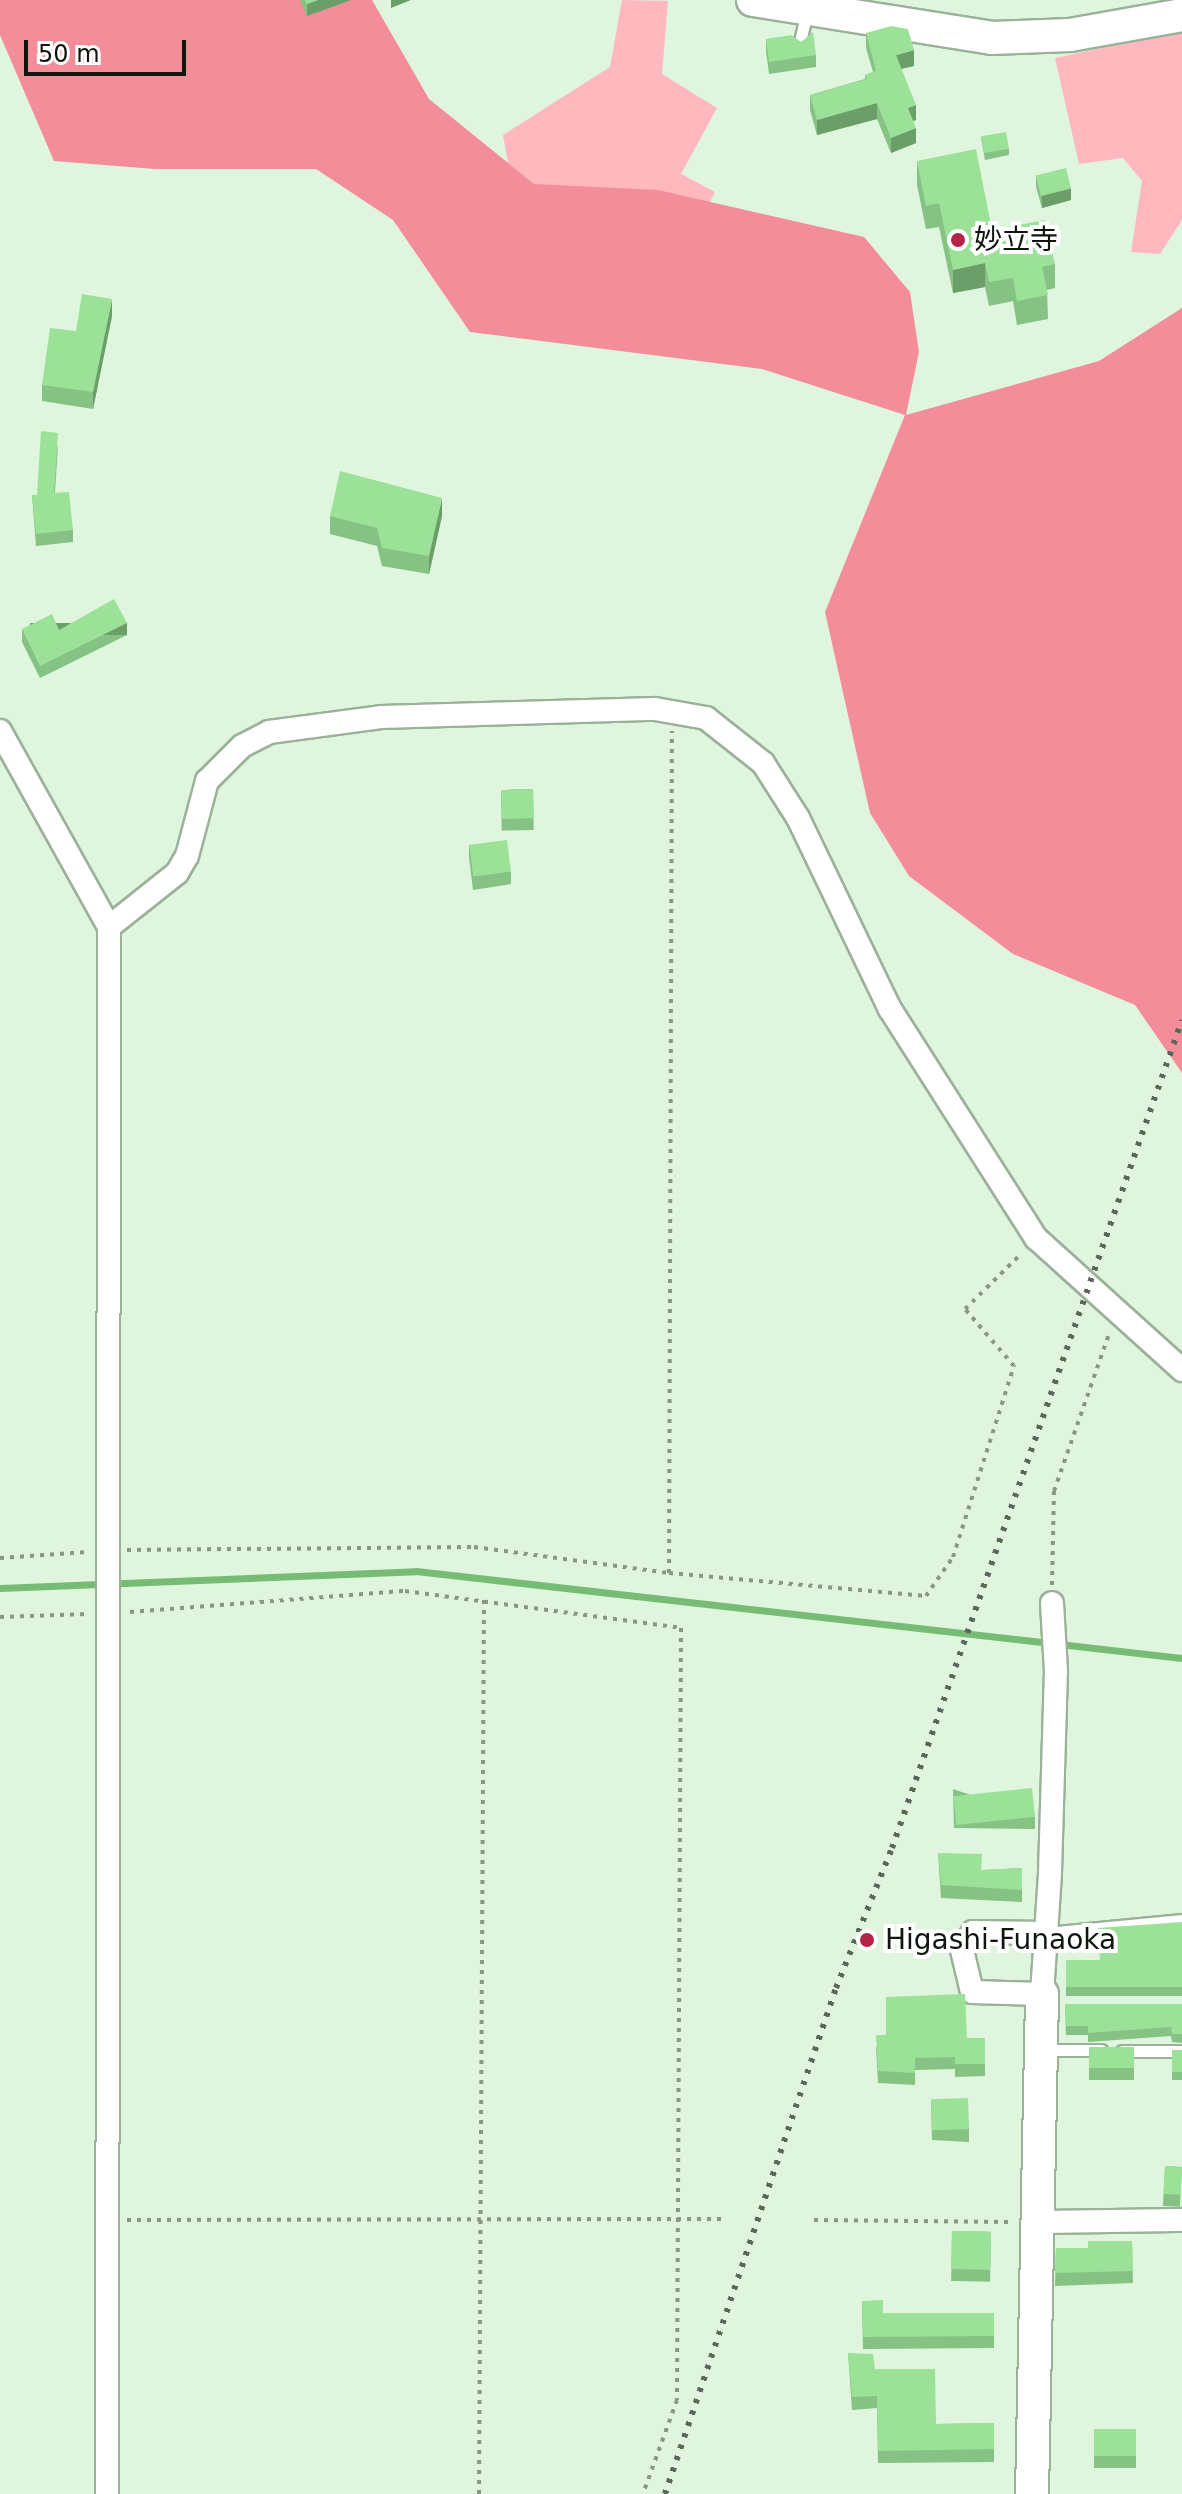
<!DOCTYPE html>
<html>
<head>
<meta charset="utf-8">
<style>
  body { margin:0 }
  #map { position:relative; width:1182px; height:2494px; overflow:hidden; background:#dff5dd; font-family:"DejaVu Sans","Noto Sans JP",sans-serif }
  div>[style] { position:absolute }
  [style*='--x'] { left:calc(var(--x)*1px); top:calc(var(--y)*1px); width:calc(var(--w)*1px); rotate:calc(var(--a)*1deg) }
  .green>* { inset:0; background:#feb8be }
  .forest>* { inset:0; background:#f38d99 }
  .stream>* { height:7px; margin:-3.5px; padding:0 3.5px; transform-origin:3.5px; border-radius:3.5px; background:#77bc75 }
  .path>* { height:4px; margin-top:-2px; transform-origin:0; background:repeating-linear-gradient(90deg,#889887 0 4px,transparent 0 10px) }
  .roads { filter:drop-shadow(2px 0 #9bb19a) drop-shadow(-2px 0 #9bb19a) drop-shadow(0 2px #9bb19a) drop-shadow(0 -2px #9bb19a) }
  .lane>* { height:11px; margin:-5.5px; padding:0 5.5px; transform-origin:5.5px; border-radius:5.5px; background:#fff }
  .street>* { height:22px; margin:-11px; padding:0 11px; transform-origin:11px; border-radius:11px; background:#fff }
  .secondary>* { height:32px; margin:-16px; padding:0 16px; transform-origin:16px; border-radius:16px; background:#fff }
  .rail>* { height:6px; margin-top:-3px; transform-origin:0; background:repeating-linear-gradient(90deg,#5a675a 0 4px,transparent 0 12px) }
  .wall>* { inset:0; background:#85c283; transform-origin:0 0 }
  .shaded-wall>* { inset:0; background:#6c9e6a; transform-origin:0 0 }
  .building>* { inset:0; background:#9be298; transform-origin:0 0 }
  .dots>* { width:22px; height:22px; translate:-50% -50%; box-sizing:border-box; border:4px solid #fff; border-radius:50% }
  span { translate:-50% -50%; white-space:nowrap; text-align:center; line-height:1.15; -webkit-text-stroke:8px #fff; paint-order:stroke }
  .poi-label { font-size:28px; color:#0e160e }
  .left { translate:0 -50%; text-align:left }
  .scale { position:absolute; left:24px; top:40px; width:162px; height:36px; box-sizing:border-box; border:4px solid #0e160e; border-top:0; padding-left:10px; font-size:24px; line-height:28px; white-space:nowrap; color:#0e160e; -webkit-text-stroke:6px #fff; paint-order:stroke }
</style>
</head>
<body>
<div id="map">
  <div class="green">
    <div style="clip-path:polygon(622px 0,668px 1px,662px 74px,717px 108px,681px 174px,715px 192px,660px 298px,511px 179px,503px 135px,610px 67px)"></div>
    <div style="clip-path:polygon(1182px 31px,1182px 220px,1160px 254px,1131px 252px,1142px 181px,1123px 158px,1079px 164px,1055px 58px)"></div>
  </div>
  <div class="forest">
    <div style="clip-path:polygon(0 0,372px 0,429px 99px,534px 184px,658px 190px,864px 237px,910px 292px,919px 352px,906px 415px,1099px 361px,1182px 308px,1182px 1073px,1135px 1005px,1013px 954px,909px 876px,870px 813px,825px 612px,905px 415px,762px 369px,470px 332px,393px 220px,316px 169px,155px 169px,54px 161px,0 35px)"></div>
  </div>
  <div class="stream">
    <div style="--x:0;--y:1588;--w:416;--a:-2.3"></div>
    <div style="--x:416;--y:1571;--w:771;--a:6.48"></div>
  </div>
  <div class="path">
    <div style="--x:127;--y:1550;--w:347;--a:-0.5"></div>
    <div style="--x:474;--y:1547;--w:197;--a:7.6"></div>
    <div style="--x:669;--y:1573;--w:258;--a:5.1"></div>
    <div style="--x:926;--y:1596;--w:47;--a:-55.3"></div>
    <div style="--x:953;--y:1557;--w:201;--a:-72.3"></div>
    <div style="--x:1014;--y:1366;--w:75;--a:-130.7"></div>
    <div style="--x:965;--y:1309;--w:78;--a:-44.5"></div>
    <div style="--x:0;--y:1558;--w:87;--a:-3.9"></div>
    <div style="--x:669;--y:1573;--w:842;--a:-89.8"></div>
    <div style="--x:1052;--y:1585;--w:94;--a:-88.8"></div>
    <div style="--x:1054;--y:1491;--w:170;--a:-70.7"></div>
    <div style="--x:130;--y:1612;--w:276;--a:-4.4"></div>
    <div style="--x:405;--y:1591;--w:278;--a:7.6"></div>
    <div style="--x:681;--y:1628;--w:772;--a:90.3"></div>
    <div style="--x:677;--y:2400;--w:100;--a:109.9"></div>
    <div style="--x:0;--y:1617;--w:89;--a:-1.9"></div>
    <div style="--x:127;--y:2220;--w:594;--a:-0.1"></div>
    <div style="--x:814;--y:2220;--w:197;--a:0.6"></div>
    <div style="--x:479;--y:2494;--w:894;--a:-89.68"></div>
  </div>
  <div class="roads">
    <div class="lane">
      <div style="--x:799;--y:46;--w:36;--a:-77"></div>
      <div style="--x:1046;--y:1933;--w:137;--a:-5.5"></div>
      <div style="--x:1042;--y:2050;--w:59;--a:0"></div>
      <div style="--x:1122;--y:2051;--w:60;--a:0"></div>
    </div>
    <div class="street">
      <div style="--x:0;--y:731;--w:224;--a:60.9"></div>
      <div style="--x:109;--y:927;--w:1567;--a:90.07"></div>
      <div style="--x:109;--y:927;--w:87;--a:-38.5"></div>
      <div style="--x:177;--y:873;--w:20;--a:-60"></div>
      <div style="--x:187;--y:856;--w:78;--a:-75.1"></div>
      <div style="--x:207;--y:781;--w:49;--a:-45"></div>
      <div style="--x:242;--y:746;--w:30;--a:-27"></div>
      <div style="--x:269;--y:732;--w:113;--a:-7.6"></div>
      <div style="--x:381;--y:717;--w:274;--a:-1.7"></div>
      <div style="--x:655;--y:709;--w:52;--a:10"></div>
      <div style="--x:706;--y:718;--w:73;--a:38.3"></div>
      <div style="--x:763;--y:763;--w:65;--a:57.5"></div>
      <div style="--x:798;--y:818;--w:212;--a:64.3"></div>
      <div style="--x:890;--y:1009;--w:272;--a:57.5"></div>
      <div style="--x:1036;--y:1238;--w:197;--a:42.1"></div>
      <div style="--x:1046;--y:1933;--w:73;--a:-179.2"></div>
      <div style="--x:973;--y:1932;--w:21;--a:121"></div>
      <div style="--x:962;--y:1950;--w:43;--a:76.6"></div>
      <div style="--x:972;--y:1992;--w:70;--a:1.6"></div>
      <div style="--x:1042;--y:1994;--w:122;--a:-86.2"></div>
      <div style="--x:1050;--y:1872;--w:201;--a:-88.3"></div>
      <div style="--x:1056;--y:1671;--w:68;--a:-93.4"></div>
      <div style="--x:1037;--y:2222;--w:145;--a:-0.8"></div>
    </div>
    <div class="secondary">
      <div style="--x:753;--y:0;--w:242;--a:9"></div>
      <div style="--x:992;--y:38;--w:78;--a:-2.2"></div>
      <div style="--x:1070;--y:35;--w:114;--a:-10.1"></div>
      <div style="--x:1032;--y:2494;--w:500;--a:-88.85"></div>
    </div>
  </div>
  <div class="rail">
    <div style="--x:665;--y:2494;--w:534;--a:-71.33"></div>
    <div style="--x:836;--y:1988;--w:151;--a:-68.2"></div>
    <div style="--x:892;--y:1848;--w:877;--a:-70.7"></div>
  </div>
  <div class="wall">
    <div style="clip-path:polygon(300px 0,351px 0,307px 16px)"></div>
    <div style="clip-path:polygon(866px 33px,914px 66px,901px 69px,916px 120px,913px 121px,916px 143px,891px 153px,877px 119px,817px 135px,810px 110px,810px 95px,865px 79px,865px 75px,873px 72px,866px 48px)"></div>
    <div style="clip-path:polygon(766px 39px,816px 55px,816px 67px,769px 74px,766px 51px)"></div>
    <div style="clip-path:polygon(981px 137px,1009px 149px,1009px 155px,985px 160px)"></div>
    <div style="clip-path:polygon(917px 161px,992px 230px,1055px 264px,1055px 288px,1047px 290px,1048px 319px,1017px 325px,1013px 301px,989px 306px,985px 287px,953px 293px,939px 227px,926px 229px,917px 185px)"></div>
    <div style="clip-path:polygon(1036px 175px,1071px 200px,1042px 208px,1036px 187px)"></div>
    <div style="clip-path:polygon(112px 316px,93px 409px,42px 401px,42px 385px,76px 331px)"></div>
    <div style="clip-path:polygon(58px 445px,55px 493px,73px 530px,73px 542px,36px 546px,32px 495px,37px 495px)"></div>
    <div style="clip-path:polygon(330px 516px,442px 516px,429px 574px,382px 566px,377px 546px,330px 534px)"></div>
    <div style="clip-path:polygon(22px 629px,59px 630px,127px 635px,40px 678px,22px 642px)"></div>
    <div style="left:533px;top:789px;width:41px;height:32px;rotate:89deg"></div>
    <div style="clip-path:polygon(469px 845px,511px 872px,511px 884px,473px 890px,469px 857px)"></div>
    <div style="clip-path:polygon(953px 1789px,1035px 1817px,1035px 1829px,954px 1828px)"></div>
    <div style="clip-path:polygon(938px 1853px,982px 1870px,1022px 1868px,1022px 1902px,941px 1898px)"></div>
    <div style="clip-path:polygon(1182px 1922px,1182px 1996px,1066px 1996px,1066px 1960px,1099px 1960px)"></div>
    <div style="clip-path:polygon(1065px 2004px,1182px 2004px,1182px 2043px,1172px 2042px,1171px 2036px,1088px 2042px,1088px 2035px,1066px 2035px)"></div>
    <div style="clip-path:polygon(967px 2038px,985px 2038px,985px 2076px,955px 2077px,955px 2069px,915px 2070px,915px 2085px,878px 2083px,876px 2047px)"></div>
    <div style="left:1089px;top:2047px;width:45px;height:33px"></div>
    <div style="left:1182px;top:2050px;width:30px;height:10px;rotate:90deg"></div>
    <div style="clip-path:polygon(931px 2099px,969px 2129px,969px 2142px,932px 2140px)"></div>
    <div style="left:1165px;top:2166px;width:17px;height:40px;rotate:3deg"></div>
    <div style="left:952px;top:2231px;width:39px;height:50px;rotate:1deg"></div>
    <div style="clip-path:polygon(1132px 2241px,1133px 2283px,1055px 2286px,1056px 2248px,1088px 2248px)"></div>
    <div style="clip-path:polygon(862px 2301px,883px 2313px,994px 2313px,994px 2348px,863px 2349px)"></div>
    <div style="clip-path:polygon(848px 2353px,875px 2369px,936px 2424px,994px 2423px,994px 2462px,878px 2463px,877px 2408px,852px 2410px)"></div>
    <div style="left:1136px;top:2429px;width:39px;height:42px;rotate:90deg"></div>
  </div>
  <div class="shaded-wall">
    <div style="clip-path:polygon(318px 0,351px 0,307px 16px,307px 4px)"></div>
    <div style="clip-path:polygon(391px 0,411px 0,391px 8px)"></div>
    <div style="clip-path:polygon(914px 50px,914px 66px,896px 70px,896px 55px)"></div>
    <div style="clip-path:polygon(877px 103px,877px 119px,817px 135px,817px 120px)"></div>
    <div style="clip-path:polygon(916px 105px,916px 120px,908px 123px,908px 108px)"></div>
    <div style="clip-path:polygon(916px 128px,916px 143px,891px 153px,891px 138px)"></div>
    <div style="clip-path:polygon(1071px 188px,1071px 200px,1042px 208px,1042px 195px)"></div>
    <div style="clip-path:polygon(985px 263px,985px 287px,953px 293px,953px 270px)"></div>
    <div style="clip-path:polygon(112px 299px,112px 316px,93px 409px,93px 392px)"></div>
    <div style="clip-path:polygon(442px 498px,442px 516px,429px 574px,429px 556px)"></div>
    <div style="left:127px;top:623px;width:12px;height:97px;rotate:90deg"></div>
  </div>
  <div class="building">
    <div style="clip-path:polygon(305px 0,318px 0,307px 4px)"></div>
    <div style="clip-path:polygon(891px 26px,908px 29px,914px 50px,896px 55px,916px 105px,908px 108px,916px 128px,891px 138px,877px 103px,817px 120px,810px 95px,867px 79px,865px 75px,876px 71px,866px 33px)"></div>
    <div style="clip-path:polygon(813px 32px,816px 55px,769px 62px,766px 39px,791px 35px,801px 42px)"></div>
    <div style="left:1006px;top:132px;width:17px;height:25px;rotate:80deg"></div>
    <div style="clip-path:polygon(976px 149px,992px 230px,1045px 220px,1055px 264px,1042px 267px,1048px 295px,1017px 301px,1013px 278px,989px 282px,985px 263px,953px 270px,939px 203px,926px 206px,917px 161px)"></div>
    <div style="left:1066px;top:168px;width:21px;height:31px;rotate:76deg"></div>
    <div style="clip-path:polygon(82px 294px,112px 299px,93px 392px,42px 385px,50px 328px,76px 331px)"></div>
    <div style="clip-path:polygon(41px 431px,58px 433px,54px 493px,69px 492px,73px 530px,36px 534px,32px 495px,37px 495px)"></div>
    <div style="clip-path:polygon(340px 471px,442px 498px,429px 556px,382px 548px,377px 528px,330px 516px)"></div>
    <div style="clip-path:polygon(114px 599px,127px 623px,40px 666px,22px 629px,52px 614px,59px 630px)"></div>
    <div style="left:533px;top:789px;width:29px;height:32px;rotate:88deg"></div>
    <div style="left:507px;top:840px;width:32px;height:38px;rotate:83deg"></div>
    <div style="left:1032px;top:1788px;width:29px;height:79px;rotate:84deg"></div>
    <div style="clip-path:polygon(938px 1853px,982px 1854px,981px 1870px,1022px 1868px,1022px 1890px,941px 1885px)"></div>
    <div style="clip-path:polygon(1182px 1922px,1182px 1987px,1066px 1987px,1066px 1960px,1100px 1960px,1098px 1928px)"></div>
    <div style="clip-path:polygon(965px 1994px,967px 2038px,985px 2038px,985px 2064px,955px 2064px,955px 2057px,915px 2058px,915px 2073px,878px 2071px,876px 2035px,886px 2035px,886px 1997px)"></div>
    <div style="clip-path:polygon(1065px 2004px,1182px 2004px,1182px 2034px,1172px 2034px,1171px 2027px,1088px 2033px,1088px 2026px,1066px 2026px)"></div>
    <div style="left:1089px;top:2047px;width:45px;height:21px"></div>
    <div style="left:1182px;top:2050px;width:22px;height:10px;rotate:90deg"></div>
    <div style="left:968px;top:2098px;width:31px;height:37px;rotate:88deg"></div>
    <div style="left:1165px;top:2166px;width:17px;height:28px;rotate:3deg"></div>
    <div style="left:952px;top:2231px;width:39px;height:38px;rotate:1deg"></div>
    <div style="clip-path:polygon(1088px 2241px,1132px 2241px,1133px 2271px,1055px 2273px,1056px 2248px,1088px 2248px)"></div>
    <div style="clip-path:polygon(883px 2300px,883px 2313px,994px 2313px,994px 2336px,863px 2337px,862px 2301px)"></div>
    <div style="clip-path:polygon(848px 2353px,873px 2354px,875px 2369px,935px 2369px,936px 2424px,994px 2423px,994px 2449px,878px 2451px,877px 2396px,852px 2397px)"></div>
    <div style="left:1136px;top:2429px;width:27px;height:42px;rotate:90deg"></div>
  </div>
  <div class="dots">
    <div style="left:958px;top:240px;background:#b52447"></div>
    <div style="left:867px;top:1940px;background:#b52447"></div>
  </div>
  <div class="poi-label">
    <span class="left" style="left:974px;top:240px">妙立寺</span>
    <span class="left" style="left:885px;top:1940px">Higashi-Funaoka</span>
  </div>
  <div class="scale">50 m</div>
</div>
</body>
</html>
